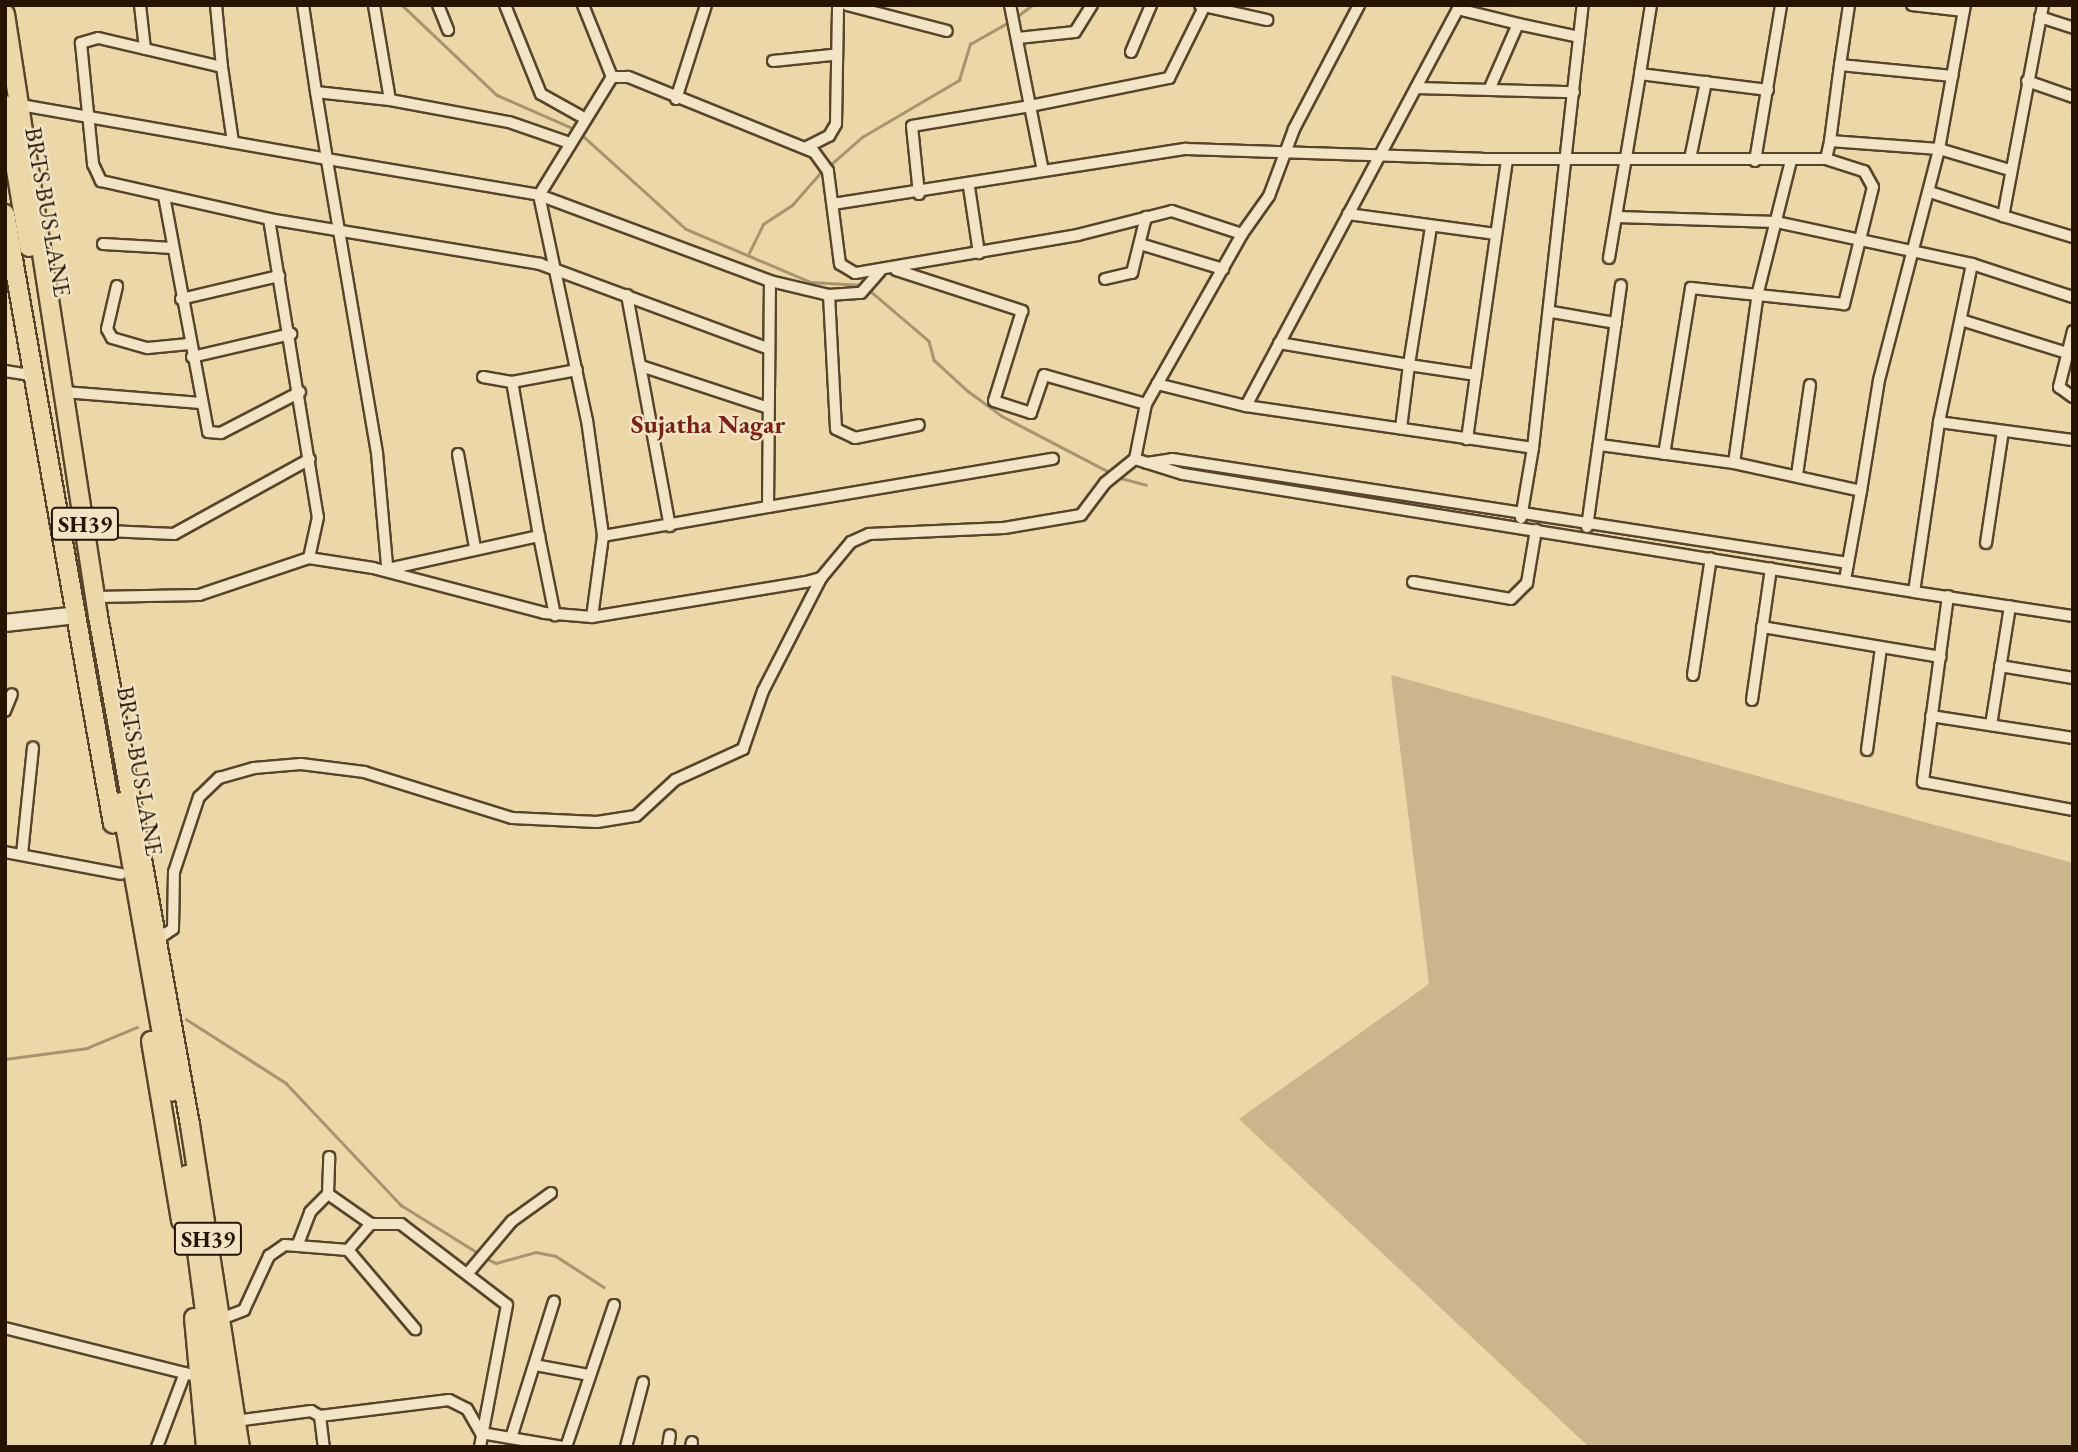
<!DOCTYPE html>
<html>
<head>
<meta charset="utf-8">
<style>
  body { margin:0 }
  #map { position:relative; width:2078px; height:1452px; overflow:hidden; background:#ebd7a8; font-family:"EB Garamond",serif }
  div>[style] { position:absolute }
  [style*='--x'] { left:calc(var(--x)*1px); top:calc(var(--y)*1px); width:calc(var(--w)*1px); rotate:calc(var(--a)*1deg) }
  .green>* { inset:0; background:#cab68c }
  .stream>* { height:2.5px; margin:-1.25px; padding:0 1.25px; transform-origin:1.25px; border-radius:1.25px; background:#a8956f }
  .roads { filter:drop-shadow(2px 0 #57452b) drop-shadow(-2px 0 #57452b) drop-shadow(0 2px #57452b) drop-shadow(0 -2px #57452b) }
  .street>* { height:10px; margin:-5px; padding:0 5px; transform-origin:5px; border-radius:5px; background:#f2e5c6 }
  .secondary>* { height:16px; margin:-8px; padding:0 8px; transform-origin:8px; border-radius:8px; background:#f2e5c6 }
  .primary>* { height:18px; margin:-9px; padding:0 9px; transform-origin:9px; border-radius:9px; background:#ebd7a8 }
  span { translate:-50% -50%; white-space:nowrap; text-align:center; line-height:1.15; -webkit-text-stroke:5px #f2e5c6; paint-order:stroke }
  .shield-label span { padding:2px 5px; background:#f2e5c6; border:2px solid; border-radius:5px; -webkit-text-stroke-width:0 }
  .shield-label { font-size:23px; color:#261401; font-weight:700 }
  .street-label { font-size:24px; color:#261401 }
  .neighbourhood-label { font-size:26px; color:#7a1f14; font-weight:700 }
  .frame { position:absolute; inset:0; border:7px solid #261401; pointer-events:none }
</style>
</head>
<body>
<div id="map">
  <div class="green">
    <div style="clip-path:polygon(1391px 675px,2073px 863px,2073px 1447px,1589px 1447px,1239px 1119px,1429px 984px)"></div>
  </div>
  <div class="stream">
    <div style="--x:402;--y:5;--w:131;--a:43.5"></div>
    <div style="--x:497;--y:95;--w:87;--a:23.6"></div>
    <div style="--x:1015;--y:18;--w:21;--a:-37"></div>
    <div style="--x:582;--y:135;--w:140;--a:42.1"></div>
    <div style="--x:686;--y:229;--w:136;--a:23"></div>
    <div style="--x:811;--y:282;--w:52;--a:3.3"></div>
    <div style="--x:828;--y:167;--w:45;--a:-41.4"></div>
    <div style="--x:862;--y:137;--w:113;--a:-30.4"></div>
    <div style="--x:959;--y:80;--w:38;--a:-73"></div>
    <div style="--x:970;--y:44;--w:45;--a:-29.4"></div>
    <div style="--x:749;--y:253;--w:32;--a:-64"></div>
    <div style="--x:763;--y:224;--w:35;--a:-33"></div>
    <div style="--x:792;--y:205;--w:45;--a:-48.6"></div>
    <div style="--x:868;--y:289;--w:80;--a:40.4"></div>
    <div style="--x:929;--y:341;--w:20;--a:75"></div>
    <div style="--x:934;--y:360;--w:46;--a:42.4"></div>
    <div style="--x:968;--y:391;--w:42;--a:36.3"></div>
    <div style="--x:1002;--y:416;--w:123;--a:27.6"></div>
    <div style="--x:1117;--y:477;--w:30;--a:15"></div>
    <div style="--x:186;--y:1019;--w:119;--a:32.6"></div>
    <div style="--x:286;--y:1083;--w:168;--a:46.7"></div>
    <div style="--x:401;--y:1205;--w:91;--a:31.9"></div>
    <div style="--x:5;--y:1059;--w:83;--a:-7.6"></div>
    <div style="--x:87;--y:1048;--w:54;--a:-22.8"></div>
    <div style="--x:484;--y:1257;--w:13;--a:27"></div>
    <div style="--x:496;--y:1263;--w:41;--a:-15.4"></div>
    <div style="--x:536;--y:1252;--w:20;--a:11"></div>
    <div style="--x:556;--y:1256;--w:57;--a:32.9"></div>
  </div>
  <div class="roads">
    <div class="street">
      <div style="--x:140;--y:5;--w:44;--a:83.5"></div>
      <div style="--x:216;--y:5;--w:62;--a:84.5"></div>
      <div style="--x:222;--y:67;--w:127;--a:-166.8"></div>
      <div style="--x:98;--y:38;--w:18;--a:164"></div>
      <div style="--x:81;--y:43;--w:122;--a:84.3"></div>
      <div style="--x:93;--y:164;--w:19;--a:65"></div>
      <div style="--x:101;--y:181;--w:172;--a:12.7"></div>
      <div style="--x:269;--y:219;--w:275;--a:9.4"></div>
      <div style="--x:540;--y:264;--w:242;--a:20.3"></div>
      <div style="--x:303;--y:5;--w:88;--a:81.5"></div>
      <div style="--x:316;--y:92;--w:74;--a:6.2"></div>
      <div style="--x:390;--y:100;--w:96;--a:-99.6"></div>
      <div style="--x:438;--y:5;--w:27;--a:68"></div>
      <div style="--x:505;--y:5;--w:96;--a:68"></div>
      <div style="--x:541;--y:94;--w:49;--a:29.2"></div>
      <div style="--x:583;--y:5;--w:78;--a:68.1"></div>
      <div style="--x:847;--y:5;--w:103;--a:14.6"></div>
      <div style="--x:1010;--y:5;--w:103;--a:78.8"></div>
      <div style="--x:1030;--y:106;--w:142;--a:-11.4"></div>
      <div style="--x:1169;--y:78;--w:81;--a:-63.7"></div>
      <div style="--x:1200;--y:5;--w:69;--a:12.6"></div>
      <div style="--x:1651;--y:5;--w:70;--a:99.1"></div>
      <div style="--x:1640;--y:74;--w:129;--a:7.1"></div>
      <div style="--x:1849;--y:5;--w:61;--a:98.5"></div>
      <div style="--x:1840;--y:65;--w:113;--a:5.6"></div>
      <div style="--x:1912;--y:5;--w:52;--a:6.6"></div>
      <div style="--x:2043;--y:5;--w:215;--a:100.7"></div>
      <div style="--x:2003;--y:216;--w:73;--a:16.7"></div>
      <div style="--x:1458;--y:9;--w:62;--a:14"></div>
      <div style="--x:2040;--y:17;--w:35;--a:18"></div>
      <div style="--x:1018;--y:38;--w:57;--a:-6"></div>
      <div style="--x:1075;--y:32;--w:32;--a:-58"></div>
      <div style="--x:1131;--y:52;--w:51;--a:-66.9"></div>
      <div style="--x:773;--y:61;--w:59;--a:-5.8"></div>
      <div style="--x:222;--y:67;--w:76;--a:81.7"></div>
      <div style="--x:2027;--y:81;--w:49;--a:19.2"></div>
      <div style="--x:1416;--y:88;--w:158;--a:1.5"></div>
      <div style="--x:1489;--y:90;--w:72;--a:-66.3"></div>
      <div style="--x:1518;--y:24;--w:62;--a:12"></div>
      <div style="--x:676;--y:99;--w:99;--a:-72.3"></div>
      <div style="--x:390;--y:100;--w:121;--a:10.5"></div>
      <div style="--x:509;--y:122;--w:65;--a:19"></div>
      <div style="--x:15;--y:104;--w:317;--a:10"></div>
      <div style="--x:327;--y:159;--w:68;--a:-99.3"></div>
      <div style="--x:1830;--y:141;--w:77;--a:-82.5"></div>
      <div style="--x:807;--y:147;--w:25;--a:-27"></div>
      <div style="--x:829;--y:136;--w:14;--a:-60"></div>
      <div style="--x:836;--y:124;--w:119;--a:-89"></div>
      <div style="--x:1690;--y:159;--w:79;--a:-78.3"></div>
      <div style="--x:1826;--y:159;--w:18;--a:-77"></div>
      <div style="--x:1830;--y:141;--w:109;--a:4.2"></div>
      <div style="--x:1939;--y:149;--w:146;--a:-79.8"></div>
      <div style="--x:1755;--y:161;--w:158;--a:-80.5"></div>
      <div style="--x:969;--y:187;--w:67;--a:81.4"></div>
      <div style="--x:1930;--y:192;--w:77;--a:18.2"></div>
      <div style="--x:919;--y:194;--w:68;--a:-95.9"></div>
      <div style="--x:912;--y:126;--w:120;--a:-9.6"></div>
      <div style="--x:1030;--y:106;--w:66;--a:78.7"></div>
      <div style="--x:164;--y:196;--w:240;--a:79.4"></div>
      <div style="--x:208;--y:432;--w:13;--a:4"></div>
      <div style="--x:221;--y:433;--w:89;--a:-27.4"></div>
      <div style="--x:833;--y:204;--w:357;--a:-8.9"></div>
      <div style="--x:1186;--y:149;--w:296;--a:1.9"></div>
      <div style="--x:1482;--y:159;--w:344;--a:0"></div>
      <div style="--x:1826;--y:159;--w:40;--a:18"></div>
      <div style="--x:1864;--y:171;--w:18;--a:61"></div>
      <div style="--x:1873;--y:187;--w:121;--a:103.9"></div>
      <div style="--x:1844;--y:304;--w:154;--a:-174"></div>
      <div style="--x:1691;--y:288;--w:168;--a:99.2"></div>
      <div style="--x:1348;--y:214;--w:149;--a:7.7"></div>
      <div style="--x:1617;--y:217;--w:159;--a:1.8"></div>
      <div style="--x:1776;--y:222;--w:200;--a:12.1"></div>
      <div style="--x:1972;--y:264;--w:161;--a:101.8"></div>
      <div style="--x:269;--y:219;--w:302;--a:80.7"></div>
      <div style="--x:318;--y:517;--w:42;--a:102.4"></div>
      <div style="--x:1431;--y:227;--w:140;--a:99.1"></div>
      <div style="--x:1409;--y:365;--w:68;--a:8.5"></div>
      <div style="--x:1476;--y:375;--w:65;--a:98"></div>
      <div style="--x:1242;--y:234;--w:74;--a:-161.8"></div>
      <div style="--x:1172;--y:211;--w:97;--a:165.7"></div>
      <div style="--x:1078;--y:235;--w:226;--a:170.3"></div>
      <div style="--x:855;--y:273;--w:17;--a:-149"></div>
      <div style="--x:840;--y:264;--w:94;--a:-97.4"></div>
      <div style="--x:828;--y:171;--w:24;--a:-126"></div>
      <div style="--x:814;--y:152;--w:201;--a:-158"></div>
      <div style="--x:628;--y:77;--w:16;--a:180"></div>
      <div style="--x:612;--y:77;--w:139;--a:121.7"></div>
      <div style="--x:539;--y:195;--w:230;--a:78"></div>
      <div style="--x:587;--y:420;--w:117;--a:82.1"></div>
      <div style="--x:603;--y:536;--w:82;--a:97.7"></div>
      <div style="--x:592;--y:617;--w:217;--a:-9.3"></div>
      <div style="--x:806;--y:582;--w:16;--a:-15"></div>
      <div style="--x:821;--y:578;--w:47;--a:-50.2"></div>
      <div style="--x:851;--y:542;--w:20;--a:-24"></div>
      <div style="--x:869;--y:534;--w:135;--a:-2.5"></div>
      <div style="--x:1004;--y:528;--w:78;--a:-9.6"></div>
      <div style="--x:1081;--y:515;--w:40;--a:-53"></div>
      <div style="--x:1105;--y:483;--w:38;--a:-39"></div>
      <div style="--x:1135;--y:459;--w:56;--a:-78.7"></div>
      <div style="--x:1146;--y:404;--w:195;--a:-60.5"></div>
      <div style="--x:1242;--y:234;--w:47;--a:-54.6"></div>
      <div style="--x:1269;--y:196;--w:72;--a:-69.5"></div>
      <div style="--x:1294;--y:129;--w:140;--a:-62.3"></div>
      <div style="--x:103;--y:244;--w:70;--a:3.3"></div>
      <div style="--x:1140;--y:244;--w:87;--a:16.8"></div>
      <div style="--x:1609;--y:258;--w:187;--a:-80.4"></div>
      <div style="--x:1972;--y:264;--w:106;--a:18.1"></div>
      <div style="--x:896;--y:270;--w:133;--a:18"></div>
      <div style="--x:1022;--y:311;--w:94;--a:107.3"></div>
      <div style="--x:994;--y:401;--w:39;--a:18"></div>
      <div style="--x:1031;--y:413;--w:40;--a:-71.1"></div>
      <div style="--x:1044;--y:375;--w:106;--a:15.9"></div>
      <div style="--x:1105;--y:279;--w:28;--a:-13"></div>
      <div style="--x:1132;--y:273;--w:58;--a:-76"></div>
      <div style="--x:117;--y:286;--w:44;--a:103.1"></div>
      <div style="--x:107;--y:329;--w:10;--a:61"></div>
      <div style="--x:112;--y:338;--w:37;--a:16"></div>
      <div style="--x:148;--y:348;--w:41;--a:-5.6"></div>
      <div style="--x:627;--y:295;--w:235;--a:79.5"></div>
      <div style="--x:829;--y:295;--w:134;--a:87"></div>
      <div style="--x:836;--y:429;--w:21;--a:25"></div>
      <div style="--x:855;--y:438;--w:65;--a:-11.5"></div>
      <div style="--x:181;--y:299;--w:101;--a:-13.2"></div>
      <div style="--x:1552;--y:312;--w:65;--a:9.8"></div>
      <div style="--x:1961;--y:320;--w:111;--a:17.3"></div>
      <div style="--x:2073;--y:331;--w:58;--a:104"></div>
      <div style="--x:2059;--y:387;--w:17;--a:36"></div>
      <div style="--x:1279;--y:343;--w:132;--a:9.6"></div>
      <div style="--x:1409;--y:365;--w:64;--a:97.2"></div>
      <div style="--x:192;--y:357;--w:102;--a:-13.1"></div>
      <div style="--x:641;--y:366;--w:132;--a:18.2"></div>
      <div style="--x:5;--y:371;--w:31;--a:9"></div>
      <div style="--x:1476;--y:375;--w:218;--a:-81.8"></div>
      <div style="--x:483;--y:377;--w:29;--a:10"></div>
      <div style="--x:1157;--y:384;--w:92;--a:13.9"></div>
      <div style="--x:1246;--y:406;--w:290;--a:8.3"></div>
      <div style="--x:1533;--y:448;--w:71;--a:99.7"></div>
      <div style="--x:64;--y:392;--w:137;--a:4.6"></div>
      <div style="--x:1246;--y:406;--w:455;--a:-61.9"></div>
      <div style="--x:1600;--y:445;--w:135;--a:7.7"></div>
      <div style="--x:1734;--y:463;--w:130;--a:12.4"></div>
      <div style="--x:1861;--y:491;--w:90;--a:100.2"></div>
      <div style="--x:1533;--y:448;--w:446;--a:-83.6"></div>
      <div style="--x:458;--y:454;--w:96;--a:79.7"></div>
      <div style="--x:1135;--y:459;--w:50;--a:17.4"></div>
      <div style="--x:1183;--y:474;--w:740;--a:9.17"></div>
      <div style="--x:1914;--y:592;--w:172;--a:-81.6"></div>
      <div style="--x:1939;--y:422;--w:135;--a:7.7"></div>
      <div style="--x:1147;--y:463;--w:25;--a:-9"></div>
      <div style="--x:1172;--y:459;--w:684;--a:8.75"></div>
      <div style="--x:1734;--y:463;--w:173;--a:-82"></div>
      <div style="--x:1758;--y:292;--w:135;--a:-75.9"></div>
      <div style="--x:1797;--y:475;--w:91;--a:-81.8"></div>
      <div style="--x:1861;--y:491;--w:112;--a:-80.8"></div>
      <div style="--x:1879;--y:380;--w:239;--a:-75.4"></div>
      <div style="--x:1939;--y:149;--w:74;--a:16.5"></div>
      <div style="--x:768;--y:507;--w:289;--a:-9.6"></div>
      <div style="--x:1587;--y:527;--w:244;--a:-82"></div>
      <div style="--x:86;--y:530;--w:88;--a:2.6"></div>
      <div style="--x:174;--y:534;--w:155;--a:-28.9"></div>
      <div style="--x:539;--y:536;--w:81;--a:78.6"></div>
      <div style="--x:603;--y:536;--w:168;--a:-10"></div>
      <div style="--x:768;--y:507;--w:226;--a:-89.5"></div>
      <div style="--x:1986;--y:543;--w:113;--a:-81.4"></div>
      <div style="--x:387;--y:565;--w:112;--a:-95.1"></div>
      <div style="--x:377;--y:453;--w:298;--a:-99.7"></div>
      <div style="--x:327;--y:159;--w:215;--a:9.6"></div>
      <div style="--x:539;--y:195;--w:246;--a:20.4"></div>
      <div style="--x:770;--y:281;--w:61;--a:13.3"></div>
      <div style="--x:829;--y:295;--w:32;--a:-4"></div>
      <div style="--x:861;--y:293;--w:29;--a:-49"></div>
      <div style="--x:388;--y:569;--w:155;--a:-12.3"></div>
      <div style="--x:539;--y:536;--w:156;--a:-99.9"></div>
      <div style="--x:512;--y:382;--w:66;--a:-10.5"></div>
      <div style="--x:1413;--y:582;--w:99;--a:9.8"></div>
      <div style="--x:1511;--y:599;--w:23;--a:-45"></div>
      <div style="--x:1527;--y:583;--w:54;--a:-80.4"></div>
      <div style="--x:1914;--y:592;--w:161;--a:8.6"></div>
      <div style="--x:1948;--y:596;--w:188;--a:97.7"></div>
      <div style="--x:1923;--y:782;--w:153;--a:10.6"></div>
      <div style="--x:96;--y:597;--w:103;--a:-1.1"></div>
      <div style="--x:199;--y:595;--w:116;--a:-18.6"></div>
      <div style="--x:309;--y:558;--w:65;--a:8.9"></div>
      <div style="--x:373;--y:568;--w:177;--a:14.7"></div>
      <div style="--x:544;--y:613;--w:48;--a:4.8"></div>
      <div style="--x:1762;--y:627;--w:181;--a:9.5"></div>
      <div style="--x:2000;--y:666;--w:74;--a:9.3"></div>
      <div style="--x:1693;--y:675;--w:118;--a:-81.3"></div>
      <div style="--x:1752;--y:700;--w:133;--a:-81.8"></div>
      <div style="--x:5;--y:711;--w:18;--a:-68"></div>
      <div style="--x:1931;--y:716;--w:144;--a:8.8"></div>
      <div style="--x:1991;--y:725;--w:120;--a:-80.9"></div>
      <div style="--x:1867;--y:750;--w:103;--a:-82.2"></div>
      <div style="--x:5;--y:852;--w:118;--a:10.7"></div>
      <div style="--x:22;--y:854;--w:107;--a:-84.1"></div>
      <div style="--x:158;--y:939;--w:18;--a:-34"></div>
      <div style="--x:173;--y:929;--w:57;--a:-89"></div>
      <div style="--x:174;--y:872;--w:79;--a:-71.6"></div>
      <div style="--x:199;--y:797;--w:28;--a:-44"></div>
      <div style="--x:219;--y:778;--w:36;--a:-16"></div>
      <div style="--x:254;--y:768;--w:47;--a:-4.9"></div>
      <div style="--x:301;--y:764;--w:64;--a:7.2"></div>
      <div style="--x:364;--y:772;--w:155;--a:17.3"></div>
      <div style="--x:512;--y:818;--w:85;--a:2.7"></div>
      <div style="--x:597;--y:822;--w:39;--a:-9"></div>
      <div style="--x:636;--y:816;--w:53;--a:-42.7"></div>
      <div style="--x:675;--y:780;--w:75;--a:-24.5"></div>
      <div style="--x:743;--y:749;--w:61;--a:-71"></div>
      <div style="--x:763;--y:691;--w:127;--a:-62.8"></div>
      <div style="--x:328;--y:1194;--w:52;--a:34.9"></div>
      <div style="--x:298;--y:1244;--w:34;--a:-69"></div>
      <div style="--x:310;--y:1212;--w:25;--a:-45"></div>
      <div style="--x:328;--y:1194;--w:37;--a:-88"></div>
      <div style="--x:348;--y:1250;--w:104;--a:49.7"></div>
      <div style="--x:468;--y:1273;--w:68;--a:-49.8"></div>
      <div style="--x:512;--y:1221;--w:48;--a:-35.7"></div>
      <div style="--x:221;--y:1319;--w:25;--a:-21"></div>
      <div style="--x:244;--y:1310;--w:60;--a:-65.2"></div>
      <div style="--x:269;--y:1256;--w:19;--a:-35"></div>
      <div style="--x:285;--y:1245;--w:63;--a:4.5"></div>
      <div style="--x:348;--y:1250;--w:35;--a:-49"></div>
      <div style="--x:371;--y:1224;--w:30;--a:0"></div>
      <div style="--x:401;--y:1224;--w:133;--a:37.4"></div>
      <div style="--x:507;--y:1305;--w:145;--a:100.8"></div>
      <div style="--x:5;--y:1328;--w:201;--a:14.1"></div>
      <div style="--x:535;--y:1365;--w:55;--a:10.5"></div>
      <div style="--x:320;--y:1416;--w:130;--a:-7.1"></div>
      <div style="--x:449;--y:1400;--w:20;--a:27"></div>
      <div style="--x:467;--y:1409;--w:28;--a:60"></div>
      <div style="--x:481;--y:1433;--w:83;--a:9.7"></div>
      <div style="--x:235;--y:1421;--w:77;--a:-7.5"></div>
      <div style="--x:311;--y:1411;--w:10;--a:29"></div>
      <div style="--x:320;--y:1416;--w:31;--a:83"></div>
      <div style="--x:511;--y:1438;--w:143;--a:-72.5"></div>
      <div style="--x:157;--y:1447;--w:79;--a:-69.3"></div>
      <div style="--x:566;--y:1447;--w:150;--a:-71.3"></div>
      <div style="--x:626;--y:1447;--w:67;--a:-75.3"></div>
      <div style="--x:668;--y:1447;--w:12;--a:-81"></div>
      <div style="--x:691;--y:1447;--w:5;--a:-79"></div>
    </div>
    <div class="secondary">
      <div style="--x:5;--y:623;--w:72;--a:-6.3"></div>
    </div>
    <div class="primary">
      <div style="--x:5;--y:14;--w:609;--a:81.22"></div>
      <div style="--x:98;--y:616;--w:517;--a:79.75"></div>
      <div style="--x:190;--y:1125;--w:326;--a:81.2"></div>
      <div style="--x:5;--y:105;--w:144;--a:80.4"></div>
      <div style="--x:5;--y:214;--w:619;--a:79.96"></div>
      <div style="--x:121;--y:802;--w:294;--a:80"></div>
      <div style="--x:151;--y:1041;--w:182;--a:80.5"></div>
      <div style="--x:187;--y:1175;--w:274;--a:82.5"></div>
      <div style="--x:194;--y:1318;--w:130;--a:84.7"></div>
    </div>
  </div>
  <div class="shield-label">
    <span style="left:85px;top:524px">SH39</span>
    <span style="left:208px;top:1239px">SH39</span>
  </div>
  <div class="street-label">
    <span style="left:48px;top:212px;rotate:80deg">BRTS BUS LANE</span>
    <span style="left:140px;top:771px;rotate:80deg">BRTS BUS LANE</span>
  </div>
  <div class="neighbourhood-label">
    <span style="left:708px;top:425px">Sujatha Nagar</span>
  </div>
  <div class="frame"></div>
</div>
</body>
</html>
